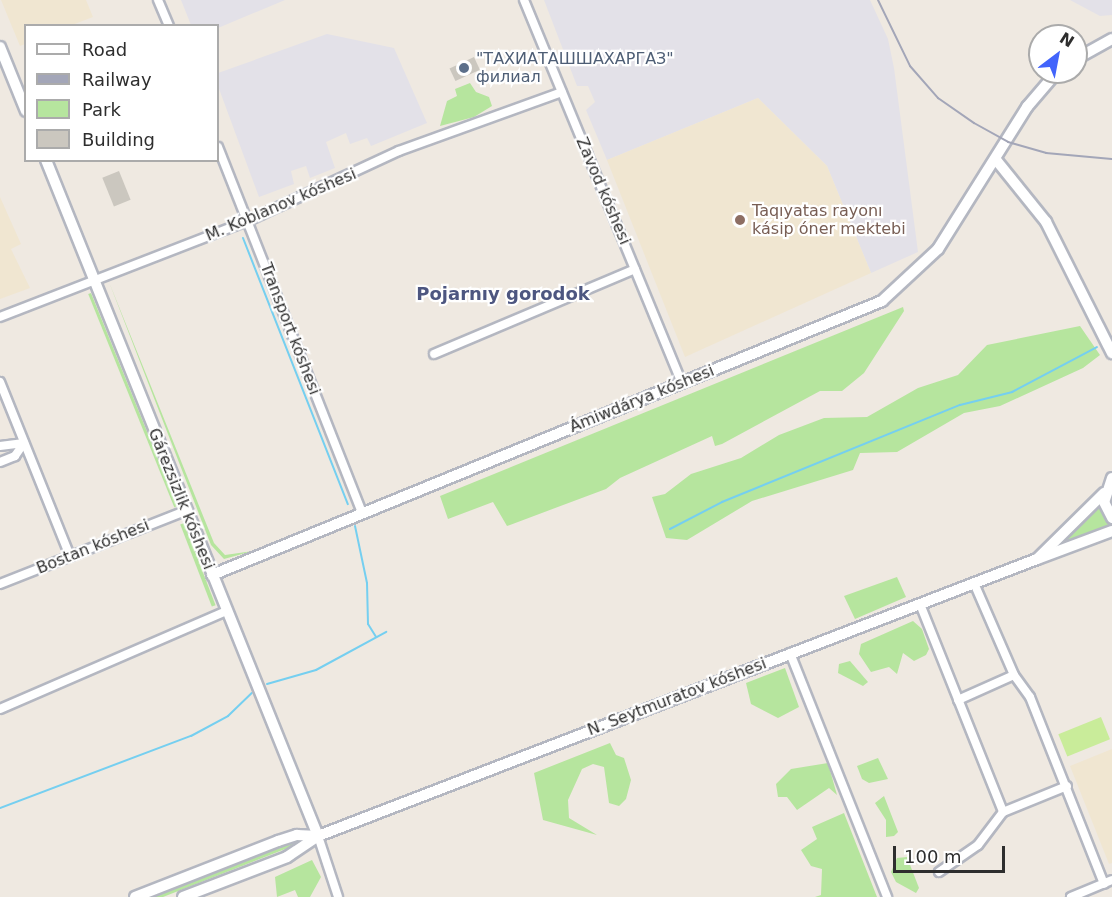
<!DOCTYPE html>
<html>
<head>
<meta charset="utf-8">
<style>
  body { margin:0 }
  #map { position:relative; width:1112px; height:897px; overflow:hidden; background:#efe9e1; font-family:"DejaVu Sans",sans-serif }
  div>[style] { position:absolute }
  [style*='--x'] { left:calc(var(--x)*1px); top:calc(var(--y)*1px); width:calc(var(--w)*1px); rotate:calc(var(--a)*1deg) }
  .industrial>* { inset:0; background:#e3e1e8 }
  .education>* { inset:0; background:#f0e6d1 }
  .green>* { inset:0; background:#b6e59e; transform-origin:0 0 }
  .pitch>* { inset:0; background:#c9ec9a; transform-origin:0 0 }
  .stream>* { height:2px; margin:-1px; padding:0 1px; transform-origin:1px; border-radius:1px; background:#75cff0 }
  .building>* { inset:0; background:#cbc7bf; transform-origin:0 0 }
  .roads { filter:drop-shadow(2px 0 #b4b7c1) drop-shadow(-2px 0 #b4b7c1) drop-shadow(0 2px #b4b7c1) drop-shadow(0 -2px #b4b7c1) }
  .street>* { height:8px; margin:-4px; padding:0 4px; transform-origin:4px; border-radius:4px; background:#fff }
  .secondary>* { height:10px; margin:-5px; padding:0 5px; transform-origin:5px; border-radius:5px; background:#fff }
  .rail>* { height:2px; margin:-1px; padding:0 1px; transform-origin:1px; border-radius:1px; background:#a3a6b8 }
  .dots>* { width:16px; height:16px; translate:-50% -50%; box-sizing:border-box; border:3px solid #fff; border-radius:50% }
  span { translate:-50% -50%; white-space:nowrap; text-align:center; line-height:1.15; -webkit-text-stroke:4.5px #fff; paint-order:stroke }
  .service-label { font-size:16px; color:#4e5e75 }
  .left { translate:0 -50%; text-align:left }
  .street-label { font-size:16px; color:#2e2e2e }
  .education-label { font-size:16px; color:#785e54 }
  .neighbourhood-label { font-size:18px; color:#4d5680; font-weight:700 }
  .legend { position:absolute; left:24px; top:24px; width:195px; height:138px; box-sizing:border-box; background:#fff; border:2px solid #ababab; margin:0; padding:8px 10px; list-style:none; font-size:18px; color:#2e2e2e }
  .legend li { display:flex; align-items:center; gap:12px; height:30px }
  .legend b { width:30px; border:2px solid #ababab }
  .north { position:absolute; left:1028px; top:24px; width:60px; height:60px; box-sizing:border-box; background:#fff; border:2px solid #ababab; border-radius:50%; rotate:32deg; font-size:16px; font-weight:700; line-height:24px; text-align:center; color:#2e2e2e }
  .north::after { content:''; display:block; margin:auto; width:21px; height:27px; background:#4264fb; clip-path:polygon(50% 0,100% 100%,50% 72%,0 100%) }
  .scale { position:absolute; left:893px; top:846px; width:112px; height:27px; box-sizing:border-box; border:3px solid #2e2e2e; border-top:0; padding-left:8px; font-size:18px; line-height:21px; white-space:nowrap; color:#2e2e2e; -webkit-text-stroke:4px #fff; paint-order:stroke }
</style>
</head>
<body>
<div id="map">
  <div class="industrial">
    <div style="clip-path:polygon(181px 0,285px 0,218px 28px,191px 25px)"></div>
    <div style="clip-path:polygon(544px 0,870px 0,888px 39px,894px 68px,918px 252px,871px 273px,827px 166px,758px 98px,607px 160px,586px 110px,595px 102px,588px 86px,577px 86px)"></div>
    <div style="clip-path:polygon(1070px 0,1112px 0,1112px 15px,1100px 16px)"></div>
    <div style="clip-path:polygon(327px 34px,394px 48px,427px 123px,371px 146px,367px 138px,350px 144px,346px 133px,326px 142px,335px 168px,310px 178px,306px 166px,291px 171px,294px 184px,259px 197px,218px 86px,218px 73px)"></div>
  </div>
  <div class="education">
    <div style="clip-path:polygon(1px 0,86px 0,93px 17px,72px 25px,26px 26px,25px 44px,20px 46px)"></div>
    <div style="clip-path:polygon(758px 98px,827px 166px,871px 273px,685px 357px,607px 160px)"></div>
    <div style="clip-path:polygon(0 197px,21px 244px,11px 249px,30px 288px,0 299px)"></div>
    <div style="clip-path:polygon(1112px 749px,1112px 863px,1109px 864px,1070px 766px)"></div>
  </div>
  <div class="green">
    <div style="clip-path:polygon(470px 83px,476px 92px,489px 97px,492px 106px,474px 117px,440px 126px,447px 101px,457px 96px,455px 89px)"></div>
    <div style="clip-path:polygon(109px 282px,214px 543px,225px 555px,253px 551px,224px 559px,211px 545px)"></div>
    <div style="left:91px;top:293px;width:230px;height:3px;rotate:68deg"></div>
    <div style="clip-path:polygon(903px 307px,904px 311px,864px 373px,842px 391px,820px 391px,722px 444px,715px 446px,712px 436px,620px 478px,606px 489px,507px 526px,493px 502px,448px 519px,440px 496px)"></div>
    <div style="clip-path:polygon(1080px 326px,1100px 355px,1083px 368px,1000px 406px,964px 413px,897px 452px,860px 453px,853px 470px,752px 501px,687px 540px,666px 538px,652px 497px,665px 494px,691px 474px,741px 458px,779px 435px,824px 418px,867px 417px,918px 388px,958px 375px,987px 345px)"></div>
    <div style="clip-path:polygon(1098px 505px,1111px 528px,1060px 544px)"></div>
    <div style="left:184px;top:523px;width:88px;height:4px;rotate:69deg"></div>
    <div style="clip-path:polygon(897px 577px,906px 597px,855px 619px,844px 596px)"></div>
    <div style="clip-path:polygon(913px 621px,922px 629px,929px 649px,926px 655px,914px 661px,903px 653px,897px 674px,889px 667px,871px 672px,859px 654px,861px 644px)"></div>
    <div style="clip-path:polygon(850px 661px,868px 682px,863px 686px,838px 673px,839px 664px)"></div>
    <div style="clip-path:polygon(785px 668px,799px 707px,778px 718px,751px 704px,746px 683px)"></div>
    <div style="clip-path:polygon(610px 743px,616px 755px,624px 758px,631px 780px,626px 799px,619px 806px,609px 803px,604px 767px,593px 764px,582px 769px,568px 800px,569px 818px,597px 835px,543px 820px,534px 773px)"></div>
    <div style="clip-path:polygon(878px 758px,888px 779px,869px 783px,862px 779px,857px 766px)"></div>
    <div style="clip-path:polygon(828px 763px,837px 795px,829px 788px,797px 810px,787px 797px,778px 797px,776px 784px,791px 769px)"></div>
    <div style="clip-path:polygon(884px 796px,898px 832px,894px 836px,886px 837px,886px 820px,875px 803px)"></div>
    <div style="clip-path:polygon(844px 813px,877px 897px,815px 897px,821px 895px,822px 869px,811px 866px,801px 850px,817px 839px,812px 827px)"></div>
    <div style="clip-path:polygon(296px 840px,298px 844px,163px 897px,152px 897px)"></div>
    <div style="clip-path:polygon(907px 857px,919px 888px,916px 893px,896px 882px,891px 872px,897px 858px)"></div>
    <div style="clip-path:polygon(312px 860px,321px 877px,310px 897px,298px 897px,295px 890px,277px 897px,275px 877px)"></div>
  </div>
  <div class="pitch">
    <div style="left:1101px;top:717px;width:24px;height:46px;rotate:68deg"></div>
  </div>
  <div class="stream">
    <div style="--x:243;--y:238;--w:286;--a:68.5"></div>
    <div style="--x:355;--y:526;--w:58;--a:78.1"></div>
    <div style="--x:367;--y:583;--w:41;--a:88.6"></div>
    <div style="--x:368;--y:624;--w:15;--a:58"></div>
    <div style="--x:670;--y:529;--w:59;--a:-27.4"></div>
    <div style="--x:722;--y:502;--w:257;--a:-22.2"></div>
    <div style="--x:960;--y:405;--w:54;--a:-14"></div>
    <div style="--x:1012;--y:392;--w:96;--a:-27.9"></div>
    <div style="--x:267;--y:684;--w:51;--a:-15.9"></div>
    <div style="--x:316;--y:670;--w:80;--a:-28.5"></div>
    <div style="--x:0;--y:808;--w:204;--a:-20.7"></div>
    <div style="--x:191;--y:736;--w:42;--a:-28.4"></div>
    <div style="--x:228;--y:716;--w:33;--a:-44"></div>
  </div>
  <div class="building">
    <div style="left:474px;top:57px;width:14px;height:27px;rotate:65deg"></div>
    <div style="left:119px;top:171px;width:31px;height:18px;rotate:68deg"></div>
  </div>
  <div class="roads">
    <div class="street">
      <div style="--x:158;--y:0;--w:28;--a:67"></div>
      <div style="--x:524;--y:0;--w:414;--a:67.6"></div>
      <div style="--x:218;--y:147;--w:392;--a:68.5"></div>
      <div style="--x:0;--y:317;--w:266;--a:-21.2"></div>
      <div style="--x:248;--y:221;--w:166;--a:-24.9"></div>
      <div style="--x:399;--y:151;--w:173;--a:-19.9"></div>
      <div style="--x:434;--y:354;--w:218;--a:-22.9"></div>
      <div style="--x:0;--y:382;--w:188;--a:68.1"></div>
      <div style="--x:0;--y:446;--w:24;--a:-7"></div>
      <div style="--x:24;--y:443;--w:16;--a:125"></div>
      <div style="--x:15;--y:456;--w:16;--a:158"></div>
      <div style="--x:974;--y:583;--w:100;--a:66.5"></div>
      <div style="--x:1014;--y:675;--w:27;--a:54"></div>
      <div style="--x:1030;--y:697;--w:201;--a:68.4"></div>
      <div style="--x:0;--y:584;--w:199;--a:-21.5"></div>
      <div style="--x:920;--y:604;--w:224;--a:68.2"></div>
      <div style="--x:790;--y:653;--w:263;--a:68.3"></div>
      <div style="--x:958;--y:700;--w:61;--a:-24.1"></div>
      <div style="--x:0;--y:709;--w:247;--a:-23.4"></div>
      <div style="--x:318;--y:836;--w:64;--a:71.8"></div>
      <div style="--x:939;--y:872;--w:47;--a:-34.7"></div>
      <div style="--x:978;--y:845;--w:41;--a:-52.9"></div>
      <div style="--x:1003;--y:812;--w:69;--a:-22.1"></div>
      <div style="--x:1071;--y:897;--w:44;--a:-22.5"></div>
    </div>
    <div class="secondary">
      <div style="--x:0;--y:47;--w:69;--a:67.9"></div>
      <div style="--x:1076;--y:59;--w:41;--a:-29.1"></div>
      <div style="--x:46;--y:160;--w:729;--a:68.08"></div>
      <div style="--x:997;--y:161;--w:78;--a:51.2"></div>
      <div style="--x:1046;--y:222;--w:147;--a:63.3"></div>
      <div style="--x:1112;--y:478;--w:25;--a:108"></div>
      <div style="--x:1104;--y:502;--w:18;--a:63"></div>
      <div style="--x:1104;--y:493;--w:94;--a:135.4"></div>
      <div style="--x:1037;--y:559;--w:80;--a:-20.5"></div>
      <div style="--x:212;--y:575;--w:724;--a:-22.24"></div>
      <div style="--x:882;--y:301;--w:76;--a:-42.9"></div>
      <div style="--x:938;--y:249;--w:168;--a:-57.9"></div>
      <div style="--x:1027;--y:107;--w:46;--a:-49.4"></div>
      <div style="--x:135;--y:897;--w:154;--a:-21.4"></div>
      <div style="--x:278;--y:841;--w:20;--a:-18"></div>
      <div style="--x:297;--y:835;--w:21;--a:3"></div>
      <div style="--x:183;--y:897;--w:111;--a:-21"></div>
      <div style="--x:287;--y:857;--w:37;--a:-34"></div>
      <div style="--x:318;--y:836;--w:771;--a:-21.07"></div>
    </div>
  </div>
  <div class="rail">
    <div style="--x:878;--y:0;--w:73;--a:64.1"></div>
    <div style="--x:910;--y:66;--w:43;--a:48.8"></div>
    <div style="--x:938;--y:98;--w:44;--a:34.8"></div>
    <div style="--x:974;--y:123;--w:39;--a:29"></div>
    <div style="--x:1008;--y:142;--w:40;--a:16"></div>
    <div style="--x:1046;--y:153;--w:66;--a:5.2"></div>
  </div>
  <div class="dots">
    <div style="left:464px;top:68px;background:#5c6f8a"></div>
    <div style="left:740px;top:220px;background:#8d6e63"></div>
  </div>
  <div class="service-label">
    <span class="left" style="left:476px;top:68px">"ТАХИАТАШШАХАРГАЗ"<br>филиал</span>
  </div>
  <div class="street-label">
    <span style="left:603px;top:191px;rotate:67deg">Zavod kóshesi</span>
    <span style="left:281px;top:205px;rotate:-23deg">M. Koblanov kóshesi</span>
    <span style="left:290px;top:329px;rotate:69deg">Transport kóshesi</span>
    <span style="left:642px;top:399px;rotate:-22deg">Ámiwdárya kóshesi</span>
    <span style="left:181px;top:499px;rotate:68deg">Gárezsizlik kóshesi</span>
    <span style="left:93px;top:547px;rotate:-22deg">Bostan kóshesi</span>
    <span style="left:677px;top:697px;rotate:-21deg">N. Seytmuratov kóshesi</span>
  </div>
  <div class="education-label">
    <span class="left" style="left:752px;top:220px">Taqıyatas rayonı<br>kásip óner mektebi</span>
  </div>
  <div class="neighbourhood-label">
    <span style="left:503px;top:294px">Pojarnıy gorodok</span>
  </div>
  <ul class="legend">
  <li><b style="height:8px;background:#fff"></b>Road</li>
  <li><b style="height:8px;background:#a3a6b8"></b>Railway</li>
  <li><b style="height:16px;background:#b6e59e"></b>Park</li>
  <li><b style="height:16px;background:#cbc7bf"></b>Building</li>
  </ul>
  <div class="north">N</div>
  <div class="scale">100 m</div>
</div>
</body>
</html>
